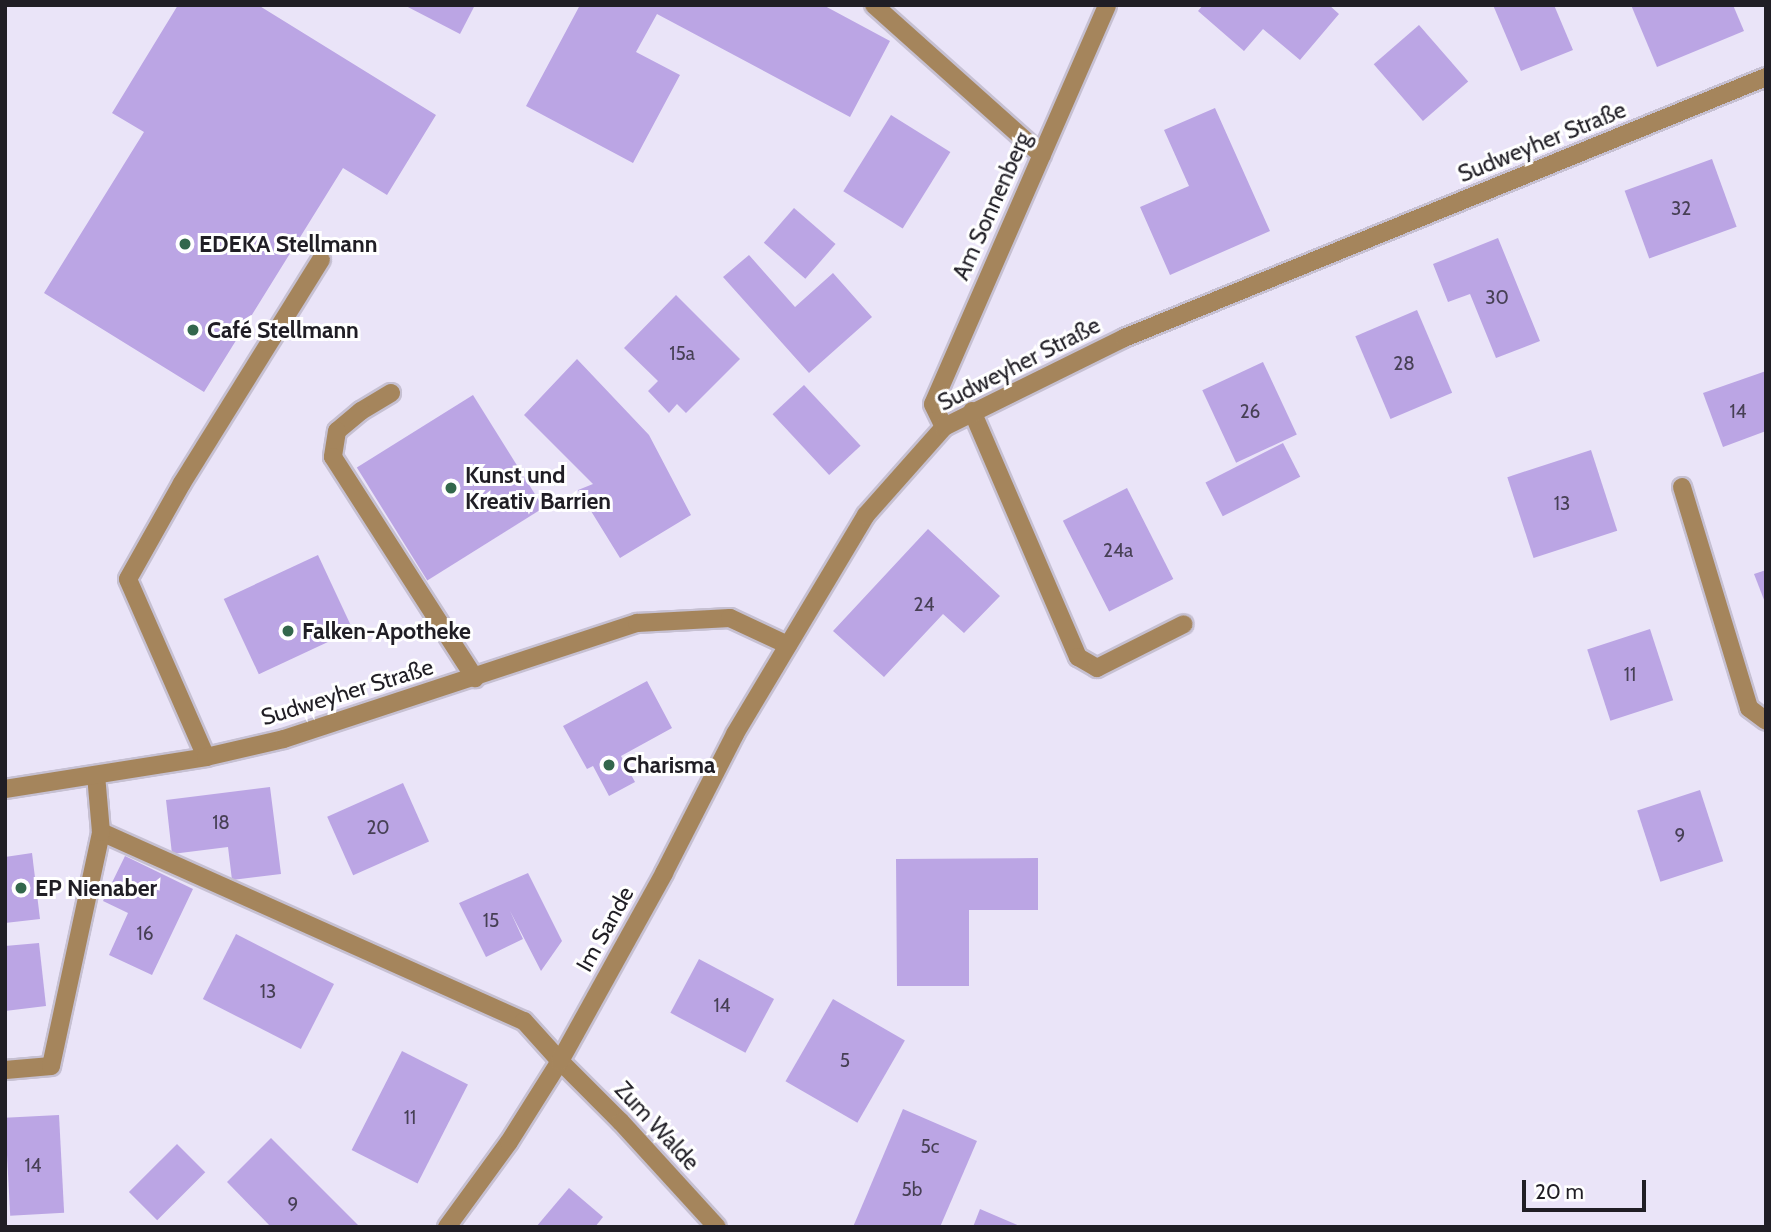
<!DOCTYPE html>
<html>
<head>
<meta charset="utf-8">
<style>
  body { margin:0 }
  #map { position:relative; width:1771px; height:1232px; overflow:hidden; background:#eae4f8; font-family:Cabin,sans-serif }
  div>[style] { position:absolute }
  [style*='--x'] { left:calc(var(--x)*1px); top:calc(var(--y)*1px); width:calc(var(--w)*1px); rotate:calc(var(--a)*1deg) }
  .building>* { inset:0; background:#bba5e4; transform-origin:0 0 }
  .roads { filter:drop-shadow(2px 0 #c6c0d2) drop-shadow(-2px 0 #c6c0d2) drop-shadow(0 2px #c6c0d2) drop-shadow(0 -2px #c6c0d2) }
  .lane>* { height:18px; margin:-9px; padding:0 9px; transform-origin:9px; border-radius:9px; background:#a5855c }
  .street>* { height:18px; margin:-9px; padding:0 9px; transform-origin:9px; border-radius:9px; background:#a5855c }
  .dots>* { width:19px; height:19px; translate:-50% -50%; box-sizing:border-box; border:4px solid #fff; border-radius:50% }
  span { translate:-50% -50%; white-space:nowrap; text-align:center; line-height:1.15; -webkit-text-stroke:6px #fff; paint-order:stroke }
  .number-label { font-size:19px; color:#474055 }
  .number-label span { -webkit-text-stroke-width:0 }
  .street-label { font-size:23px; color:#201e25 }
  .poi-label { font-size:23px; color:#201e25; font-weight:700 }
  .left { translate:0 -50%; text-align:left }
  .frame { position:absolute; inset:0; border:7px solid #201e25; pointer-events:none }
  .scale { position:absolute; left:1522px; top:1180px; width:124px; height:32px; box-sizing:border-box; border:4px solid #201e25; border-top:0; padding-left:9px; font-size:21px; line-height:24px; white-space:nowrap; color:#201e25; -webkit-text-stroke:5px #fff; paint-order:stroke }
</style>
</head>
<body>
<div id="map">
  <div class="building">
    <div style="clip-path:polygon(178px 5px,258px 5px,436px 115px,387px 195px,343px 168px,204px 392px,44px 293px,144px 132px,112px 113px)"></div>
    <div style="clip-path:polygon(404px 5px,475px 5px,460px 34px)"></div>
    <div style="clip-path:polygon(580px 5px,823px 5px,890px 41px,850px 117px,657px 14px,636px 52px,680px 75px,633px 163px,526px 106px)"></div>
    <div style="clip-path:polygon(1203px 5px,1329px 5px,1339px 14px,1300px 60px,1263px 29px,1244px 51px,1198px 11px)"></div>
    <div style="clip-path:polygon(1493px 5px,1554px 5px,1573px 50px,1521px 71px)"></div>
    <div style="clip-path:polygon(1631px 5px,1733px 5px,1744px 31px,1657px 67px)"></div>
    <div style="left:1419px;top:25px;width:75px;height:60px;rotate:49deg"></div>
    <div style="clip-path:polygon(1215px 108px,1270px 231px,1170px 275px,1140px 207px,1189px 186px,1164px 130px)"></div>
    <div style="left:891px;top:115px;width:70px;height:90px;rotate:32deg"></div>
    <div style="left:1712px;top:159px;width:72px;height:93px;rotate:70deg"></div>
    <div style="left:794px;top:208px;width:55px;height:46px;rotate:41deg"></div>
    <div style="clip-path:polygon(1498px 238px,1540px 341px,1496px 358px,1470px 294px,1448px 302px,1433px 264px)"></div>
    <div style="clip-path:polygon(749px 255px,795px 307px,833px 273px,872px 317px,809px 373px,723px 277px)"></div>
    <div style="clip-path:polygon(676px 295px,740px 359px,686px 413px,677px 404px,669px 413px,648px 391px,658px 381px,624px 348px)"></div>
    <div style="left:1417px;top:310px;width:90px;height:67px;rotate:67deg"></div>
    <div style="clip-path:polygon(577px 359px,649px 435px,691px 515px,620px 558px,578px 490px,593px 484px,524px 415px)"></div>
    <div style="left:1263px;top:362px;width:80px;height:67px;rotate:65deg"></div>
    <div style="clip-path:polygon(1766px 371px,1766px 431px,1723px 447px,1703px 393px)"></div>
    <div style="left:804px;top:385px;width:83px;height:43px;rotate:47deg"></div>
    <div style="left:473px;top:395px;width:133px;height:137px;rotate:58deg"></div>
    <div style="left:1283px;top:443px;width:38px;height:87px;rotate:63deg"></div>
    <div style="left:1591px;top:450px;width:85px;height:88px;rotate:72deg"></div>
    <div style="left:1127px;top:488px;width:102px;height:72px;rotate:63deg"></div>
    <div style="clip-path:polygon(928px 529px,1000px 596px,964px 633px,943px 614px,884px 677px,833px 631px)"></div>
    <div style="left:318px;top:555px;width:83px;height:104px;rotate:65deg"></div>
    <div style="clip-path:polygon(1766px 570px,1766px 605px,1754px 574px)"></div>
    <div style="left:1650px;top:629px;width:75px;height:66px;rotate:72deg"></div>
    <div style="clip-path:polygon(647px 681px,672px 728px,621px 756px,635px 782px,609px 796px,593px 766px,587px 769px,563px 726px)"></div>
    <div style="left:403px;top:783px;width:64px;height:83px;rotate:66deg"></div>
    <div style="clip-path:polygon(270px 787px,281px 874px,232px 880px,228px 847px,172px 854px,166px 800px)"></div>
    <div style="left:1700px;top:790px;width:75px;height:66px;rotate:72deg"></div>
    <div style="clip-path:polygon(32px 853px,40px 919px,5px 923px,5px 857px)"></div>
    <div style="clip-path:polygon(125px 856px,193px 889px,152px 975px,109px 955px,128px 913px,103px 901px)"></div>
    <div style="clip-path:polygon(1038px 858px,1038px 910px,969px 910px,969px 986px,897px 986px,896px 859px)"></div>
    <div style="clip-path:polygon(528px 873px,562px 941px,541px 971px,510px 911px,523px 939px,486px 957px,459px 903px)"></div>
    <div style="left:236px;top:934px;width:110px;height:73px;rotate:27deg"></div>
    <div style="clip-path:polygon(39px 943px,46px 1006px,5px 1011px,5px 946px)"></div>
    <div style="left:699px;top:959px;width:85px;height:61px;rotate:28deg"></div>
    <div style="left:833px;top:999px;width:83px;height:95px;rotate:30deg"></div>
    <div style="left:402px;top:1051px;width:74px;height:111px;rotate:27deg"></div>
    <div style="clip-path:polygon(903px 1109px,977px 1141px,940px 1227px,853px 1227px)"></div>
    <div style="left:59px;top:1115px;width:98px;height:54px;rotate:87deg"></div>
    <div style="clip-path:polygon(271px 1138px,360px 1227px,271px 1227px,227px 1182px)"></div>
    <div style="left:177px;top:1144px;width:40px;height:68px;rotate:45deg"></div>
    <div style="clip-path:polygon(569px 1188px,603px 1217px,595px 1227px,536px 1227px)"></div>
    <div style="clip-path:polygon(980px 1209px,1022px 1227px,973px 1227px)"></div>
  </div>
  <div class="roads">
    <div class="lane">
      <div style="--x:874;--y:5;--w:225;--a:41.8"></div>
      <div style="--x:391;--y:393;--w:35;--a:149"></div>
      <div style="--x:361;--y:411;--w:31;--a:140"></div>
      <div style="--x:337;--y:431;--w:26;--a:99"></div>
      <div style="--x:333;--y:457;--w:263;--a:57.3"></div>
      <div style="--x:972;--y:411;--w:268;--a:66.7"></div>
      <div style="--x:1078;--y:657;--w:22;--a:30"></div>
      <div style="--x:1097;--y:668;--w:97;--a:-26.8"></div>
      <div style="--x:1682;--y:487;--w:231;--a:73.1"></div>
      <div style="--x:1749;--y:708;--w:21;--a:37"></div>
      <div style="--x:206;--y:757;--w:194;--a:-113.7"></div>
      <div style="--x:128;--y:579;--w:110;--a:-60.6"></div>
      <div style="--x:182;--y:483;--w:263;--a:-58.1"></div>
      <div style="--x:101;--y:832;--w:463;--a:24.1"></div>
      <div style="--x:524;--y:1021;--w:54;--a:48"></div>
      <div style="--x:5;--y:1070;--w:46;--a:-5"></div>
      <div style="--x:51;--y:1066;--w:239;--a:-77.9"></div>
      <div style="--x:101;--y:832;--w:57;--a:-95"></div>
    </div>
    <div class="street">
      <div style="--x:944;--y:427;--w:25;--a:-116"></div>
      <div style="--x:933;--y:404;--w:435;--a:-66.4"></div>
      <div style="--x:5;--y:789;--w:204;--a:-9"></div>
      <div style="--x:206;--y:757;--w:80;--a:-13"></div>
      <div style="--x:284;--y:739;--w:372;--a:-18.2"></div>
      <div style="--x:637;--y:623;--w:93;--a:-3.1"></div>
      <div style="--x:730;--y:618;--w:64;--a:25"></div>
      <div style="--x:560;--y:1061;--w:86;--a:45"></div>
      <div style="--x:621;--y:1122;--w:142;--a:47.6"></div>
      <div style="--x:447;--y:1227;--w:105;--a:-53.9"></div>
      <div style="--x:509;--y:1142;--w:96;--a:-57.8"></div>
      <div style="--x:560;--y:1061;--w:215;--a:-61"></div>
      <div style="--x:664;--y:873;--w:156;--a:-62.9"></div>
      <div style="--x:735;--y:734;--w:255;--a:-59.1"></div>
      <div style="--x:866;--y:515;--w:118;--a:-48.4"></div>
      <div style="--x:944;--y:427;--w:201;--a:-26.3"></div>
      <div style="--x:1124;--y:338;--w:693;--a:-22.12"></div>
    </div>
  </div>
  <div class="dots">
    <div style="left:185px;top:244px;background:#33674c"></div>
    <div style="left:193px;top:330px;background:#33674c"></div>
    <div style="left:451px;top:488px;background:#33674c"></div>
    <div style="left:288px;top:631px;background:#33674c"></div>
    <div style="left:609px;top:765px;background:#33674c"></div>
    <div style="left:21px;top:888px;background:#33674c"></div>
  </div>
  <div class="number-label">
    <span style="left:1681px;top:209px">32</span>
    <span style="left:1497px;top:298px">30</span>
    <span style="left:682px;top:354px">15a</span>
    <span style="left:1404px;top:364px">28</span>
    <span style="left:1250px;top:412px">26</span>
    <span style="left:1738px;top:412px">14</span>
    <span style="left:1562px;top:504px">13</span>
    <span style="left:1118px;top:551px">24a</span>
    <span style="left:924px;top:605px">24</span>
    <span style="left:1630px;top:675px">11</span>
    <span style="left:221px;top:823px">18</span>
    <span style="left:378px;top:828px">20</span>
    <span style="left:1680px;top:836px">9</span>
    <span style="left:491px;top:921px">15</span>
    <span style="left:145px;top:934px">16</span>
    <span style="left:268px;top:992px">13</span>
    <span style="left:722px;top:1006px">14</span>
    <span style="left:845px;top:1061px">5</span>
    <span style="left:410px;top:1118px">11</span>
    <span style="left:930px;top:1147px">5c</span>
    <span style="left:33px;top:1166px">14</span>
    <span style="left:912px;top:1190px">5b</span>
    <span style="left:293px;top:1205px">9</span>
  </div>
  <div class="street-label">
    <span style="left:1542px;top:142px;rotate:-22deg">Sudweyher Straße</span>
    <span style="left:992px;top:206px;rotate:-66deg">Am Sonnenberg</span>
    <span style="left:1019px;top:364px;rotate:-27deg">Sudweyher Straße</span>
    <span style="left:347px;top:692px;rotate:-17deg">Sudweyher Straße</span>
    <span style="left:605px;top:929px;rotate:-61deg">Im Sande</span>
    <span style="left:657px;top:1126px;rotate:47deg">Zum Walde</span>
  </div>
  <div class="poi-label">
    <span class="left" style="left:199px;top:244px">EDEKA Stellmann</span>
    <span class="left" style="left:207px;top:330px">Café Stellmann</span>
    <span class="left" style="left:465px;top:488px">Kunst und<br>Kreativ Barrien</span>
    <span class="left" style="left:302px;top:631px">Falken-Apotheke</span>
    <span class="left" style="left:623px;top:765px">Charisma</span>
    <span class="left" style="left:35px;top:888px">EP Nienaber</span>
  </div>
  <div class="frame"></div>
  <div class="scale">20 m</div>
</div>
</body>
</html>
